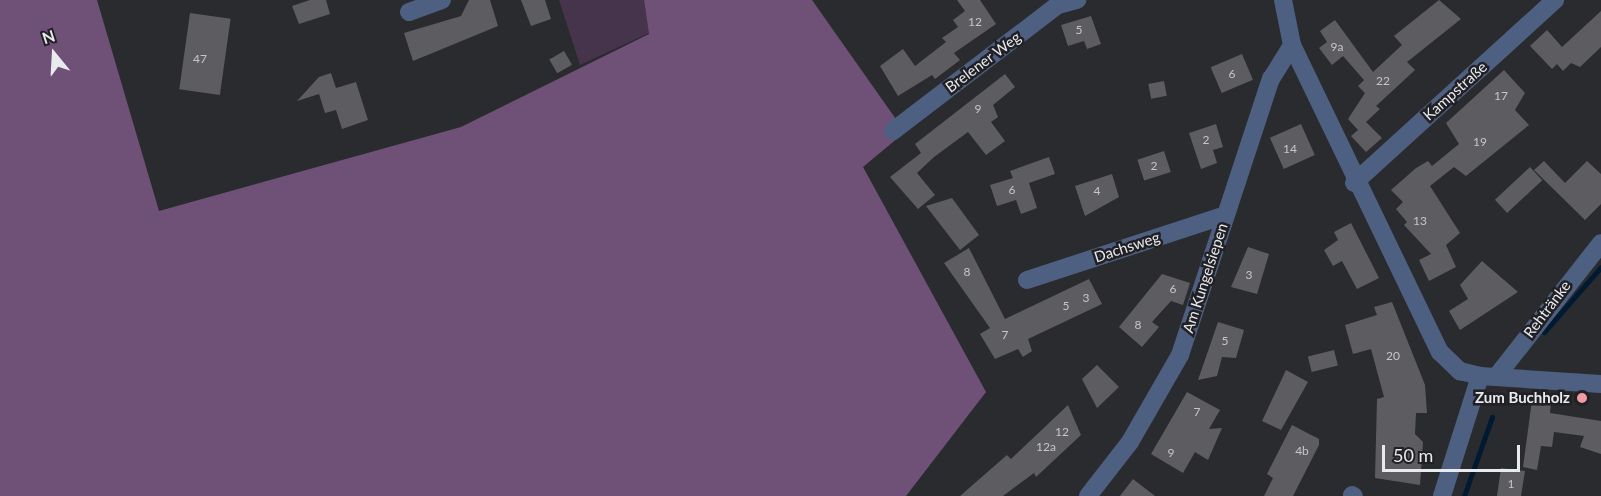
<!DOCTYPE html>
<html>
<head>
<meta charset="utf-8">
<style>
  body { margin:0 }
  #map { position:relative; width:1601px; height:496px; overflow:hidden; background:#2a2b2f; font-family:Lato,sans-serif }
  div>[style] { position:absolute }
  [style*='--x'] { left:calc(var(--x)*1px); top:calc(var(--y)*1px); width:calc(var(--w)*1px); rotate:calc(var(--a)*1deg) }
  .green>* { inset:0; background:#45344b }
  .forest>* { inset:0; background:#6f5178 }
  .stream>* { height:5px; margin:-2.5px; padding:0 2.5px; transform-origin:2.5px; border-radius:2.5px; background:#001a31 }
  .building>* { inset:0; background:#5d5c61; transform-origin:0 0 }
  .minor>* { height:18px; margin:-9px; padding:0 9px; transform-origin:9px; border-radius:9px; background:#4e6081 }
  .dots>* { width:16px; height:16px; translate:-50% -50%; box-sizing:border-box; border:3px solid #212125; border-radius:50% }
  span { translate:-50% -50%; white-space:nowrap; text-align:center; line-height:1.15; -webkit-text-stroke:5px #212125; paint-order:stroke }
  .number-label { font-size:12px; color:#c6c6ca }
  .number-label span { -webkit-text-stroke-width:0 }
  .street-label { font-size:15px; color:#e9eaed }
  .poi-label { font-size:15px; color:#e9eaed; font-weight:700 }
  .right { translate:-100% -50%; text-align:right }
  .north { position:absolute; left:24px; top:24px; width:60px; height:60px; -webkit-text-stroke:4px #212125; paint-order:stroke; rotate:342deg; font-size:16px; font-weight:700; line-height:24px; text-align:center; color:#e9eaed }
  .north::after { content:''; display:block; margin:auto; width:21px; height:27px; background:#e9eaed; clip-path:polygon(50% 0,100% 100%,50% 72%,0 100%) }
  .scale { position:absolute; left:1382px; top:445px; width:138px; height:27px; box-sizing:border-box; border:3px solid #e9eaed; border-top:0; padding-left:8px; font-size:18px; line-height:21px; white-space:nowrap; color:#e9eaed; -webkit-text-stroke:4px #212125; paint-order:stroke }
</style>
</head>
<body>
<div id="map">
  <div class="green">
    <div style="clip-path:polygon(559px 0,644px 0,649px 33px,580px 65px)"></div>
  </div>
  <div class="forest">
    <div style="clip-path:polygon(0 0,97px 0,159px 211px,461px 127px,649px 34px,644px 0,812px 0,905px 132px,863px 167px,986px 392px,906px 496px,0 496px)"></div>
  </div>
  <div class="stream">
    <div style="--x:1544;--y:332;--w:86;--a:-48.8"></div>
    <div style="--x:1464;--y:496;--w:84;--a:-70.5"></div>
  </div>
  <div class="building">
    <div style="clip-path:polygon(310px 0,326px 0,330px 14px,299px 24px,292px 6px)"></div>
    <div style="clip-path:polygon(469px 0,490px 0,498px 26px,413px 61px,404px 33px,461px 16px)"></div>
    <div style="clip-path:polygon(521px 0,545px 0,551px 19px,531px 26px)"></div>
    <div style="clip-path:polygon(957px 0,980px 0,996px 24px,954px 53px,960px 60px,935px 79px,932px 75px,898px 96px,880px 66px,903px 49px,915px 66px,946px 42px,942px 38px,958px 27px,953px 20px,965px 11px)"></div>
    <div style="clip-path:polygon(1439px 0,1461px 19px,1407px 62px,1415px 70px,1376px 106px,1380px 109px,1366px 122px,1382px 138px,1366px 152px,1351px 136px,1358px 130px,1348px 119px,1365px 93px,1358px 86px,1364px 80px,1343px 56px,1332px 65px,1319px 48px,1327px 42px,1320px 31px,1335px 20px,1373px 72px,1402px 45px,1394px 36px)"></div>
    <div style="clip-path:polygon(1601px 11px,1601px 47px,1580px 67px,1571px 63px,1563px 71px,1557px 64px,1552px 69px,1530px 46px,1547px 30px,1562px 47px)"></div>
    <div style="left:190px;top:13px;width:41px;height:77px;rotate:8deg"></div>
    <div style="clip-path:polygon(1091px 16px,1101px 44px,1087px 49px,1084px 41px,1068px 46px,1061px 25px)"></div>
    <div style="left:564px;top:51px;width:16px;height:17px;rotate:60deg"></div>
    <div style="left:1242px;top:54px;width:28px;height:34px;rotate:67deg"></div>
    <div style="clip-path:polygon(1504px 70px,1525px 93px,1515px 110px,1529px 125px,1466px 176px,1454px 167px,1430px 186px,1460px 233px,1446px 245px,1456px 267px,1429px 281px,1419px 260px,1431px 254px,1404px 225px,1407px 222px,1396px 209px,1403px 202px,1391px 190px,1416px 168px,1428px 161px,1432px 166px,1459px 144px,1446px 123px)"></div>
    <div style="clip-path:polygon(331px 73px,336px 88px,356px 82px,368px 120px,342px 129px,336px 110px,325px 113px,319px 94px,297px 101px,319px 77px)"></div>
    <div style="clip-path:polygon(1005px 74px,1015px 87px,993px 105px,998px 117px,991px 122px,1005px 141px,986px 155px,968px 132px,934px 157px,917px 173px,935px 195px,918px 209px,890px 177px,921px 153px,915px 144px)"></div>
    <div style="left:1164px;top:81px;width:15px;height:16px;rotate:79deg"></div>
    <div style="clip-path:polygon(1216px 124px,1223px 147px,1213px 150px,1217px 163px,1201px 169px,1189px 133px)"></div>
    <div style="left:1301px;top:124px;width:34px;height:34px;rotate:66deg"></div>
    <div style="left:1164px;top:151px;width:22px;height:28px;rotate:72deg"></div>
    <div style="clip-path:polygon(1049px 157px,1055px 174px,1029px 183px,1037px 208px,1021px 214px,1016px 200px,997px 206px,990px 185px,1013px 178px,1010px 171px)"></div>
    <div style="clip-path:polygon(1544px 161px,1565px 183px,1587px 161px,1601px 174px,1601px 204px,1585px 220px,1534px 170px)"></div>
    <div style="left:1530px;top:167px;width:18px;height:48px;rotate:47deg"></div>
    <div style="clip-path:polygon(1112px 174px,1119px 197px,1085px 216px,1075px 186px)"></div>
    <div style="clip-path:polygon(952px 198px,979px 235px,960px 250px,926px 206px)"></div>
    <div style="clip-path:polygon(1351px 223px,1379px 278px,1357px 289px,1342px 261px,1333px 266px,1324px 250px,1338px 240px,1334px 232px)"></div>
    <div style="clip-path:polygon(1248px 247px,1269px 254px,1257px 294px,1231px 287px)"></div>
    <div style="clip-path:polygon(969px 248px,1005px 319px,1089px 279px,1102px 304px,1028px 339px,1032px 351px,1023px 357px,1018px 349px,995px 359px,980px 334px,990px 328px,944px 263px)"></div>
    <div style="clip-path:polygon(1482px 261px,1518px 292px,1460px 330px,1449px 311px,1468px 299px,1460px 285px)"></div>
    <div style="clip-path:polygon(1162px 274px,1190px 283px,1183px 305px,1171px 301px,1152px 322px,1159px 327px,1142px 347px,1119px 327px)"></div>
    <div style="clip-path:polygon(1392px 302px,1425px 385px,1427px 413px,1416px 413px,1415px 434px,1423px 442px,1420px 485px,1375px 478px,1377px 399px,1384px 397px,1371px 349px,1353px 354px,1345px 325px,1377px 315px,1374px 307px)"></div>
    <div style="clip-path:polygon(1218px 322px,1244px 330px,1236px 358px,1222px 357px,1217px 376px,1198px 380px)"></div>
    <div style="left:1334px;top:350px;width:16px;height:27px;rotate:76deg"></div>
    <div style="clip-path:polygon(1097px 365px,1119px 387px,1097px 408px,1082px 379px)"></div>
    <div style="clip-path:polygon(1286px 370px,1308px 382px,1281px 430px,1262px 421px)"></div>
    <div style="clip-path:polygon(1187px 392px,1220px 410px,1209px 429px,1222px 428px,1208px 460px,1195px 452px,1183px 473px,1151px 454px)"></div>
    <div style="clip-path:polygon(1532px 400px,1551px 403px,1550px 413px,1601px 421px,1601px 454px,1580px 447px,1584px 436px,1554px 432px,1552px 447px,1541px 446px,1537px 470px,1523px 467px)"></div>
    <div style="clip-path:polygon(1068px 405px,1081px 435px,1036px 477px,1034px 473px,1003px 496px,960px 496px,1007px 455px,1011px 459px)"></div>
    <div style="clip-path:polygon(1292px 425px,1319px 439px,1319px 445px,1293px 496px,1264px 496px,1273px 478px,1267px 474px)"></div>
    <div style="clip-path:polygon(1501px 468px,1525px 471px,1521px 496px,1497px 496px)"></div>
    <div style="clip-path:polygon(1133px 479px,1155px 496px,1120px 496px)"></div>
  </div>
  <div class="minor">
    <div style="--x:1283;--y:0;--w:46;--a:78.7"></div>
    <div style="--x:1292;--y:45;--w:341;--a:64.3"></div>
    <div style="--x:1440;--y:352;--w:28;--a:44"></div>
    <div style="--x:1460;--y:371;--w:21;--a:14"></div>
    <div style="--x:1480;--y:376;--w:121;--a:3.8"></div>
    <div style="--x:409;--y:12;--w:35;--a:-20"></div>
    <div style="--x:893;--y:131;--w:208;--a:-37.4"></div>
    <div style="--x:1058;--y:5;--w:20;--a:-15"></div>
    <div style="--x:1354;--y:183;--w:272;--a:-42.3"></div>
    <div style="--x:1027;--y:280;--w:209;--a:-18.1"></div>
    <div style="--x:1496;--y:377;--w:170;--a:-51.9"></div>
    <div style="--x:1352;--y:495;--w:2;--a:27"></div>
    <div style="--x:1088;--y:496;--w:68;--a:-52.1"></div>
    <div style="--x:1130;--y:442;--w:100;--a:-60.1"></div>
    <div style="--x:1180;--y:355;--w:291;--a:-71.8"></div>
    <div style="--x:1271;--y:79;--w:40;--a:-58"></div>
    <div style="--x:1442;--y:496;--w:126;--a:-72.4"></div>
  </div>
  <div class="dots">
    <div style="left:1582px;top:398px;background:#f49aa3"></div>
  </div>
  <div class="number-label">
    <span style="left:975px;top:22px">12</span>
    <span style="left:1079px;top:30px">5</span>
    <span style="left:1337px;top:47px">9a</span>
    <span style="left:200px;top:59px">47</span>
    <span style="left:1232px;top:74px">6</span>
    <span style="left:1383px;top:81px">22</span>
    <span style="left:1501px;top:96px">17</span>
    <span style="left:978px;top:109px">9</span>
    <span style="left:1206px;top:140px">2</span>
    <span style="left:1480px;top:142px">19</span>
    <span style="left:1290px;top:149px">14</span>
    <span style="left:1154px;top:166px">2</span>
    <span style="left:1012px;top:190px">6</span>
    <span style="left:1097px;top:191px">4</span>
    <span style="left:1420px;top:221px">13</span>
    <span style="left:967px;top:272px">8</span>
    <span style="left:1249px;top:275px">3</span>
    <span style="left:1173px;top:289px">6</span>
    <span style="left:1086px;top:298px">3</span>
    <span style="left:1066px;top:306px">5</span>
    <span style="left:1138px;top:325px">8</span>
    <span style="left:1005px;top:335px">7</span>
    <span style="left:1225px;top:341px">5</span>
    <span style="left:1393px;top:356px">20</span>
    <span style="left:1197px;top:412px">7</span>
    <span style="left:1062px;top:432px">12</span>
    <span style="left:1046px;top:447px">12a</span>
    <span style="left:1302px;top:451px">4b</span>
    <span style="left:1171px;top:453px">9</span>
    <span style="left:1511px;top:484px">1</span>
  </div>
  <div class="street-label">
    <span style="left:983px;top:62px;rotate:-37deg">Brelener Weg</span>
    <span style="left:1455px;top:91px;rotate:-42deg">Kampstraße</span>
    <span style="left:1127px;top:247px;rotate:-18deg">Dachsweg</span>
    <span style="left:1205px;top:278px;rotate:-72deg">Am Kungelsiepen</span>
    <span style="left:1547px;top:309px;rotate:-53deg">Rehtränke</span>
  </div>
  <div class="poi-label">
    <span class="right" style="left:1570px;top:398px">Zum Buchholz</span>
  </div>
  <div class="north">N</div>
  <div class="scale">50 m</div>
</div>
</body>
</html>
